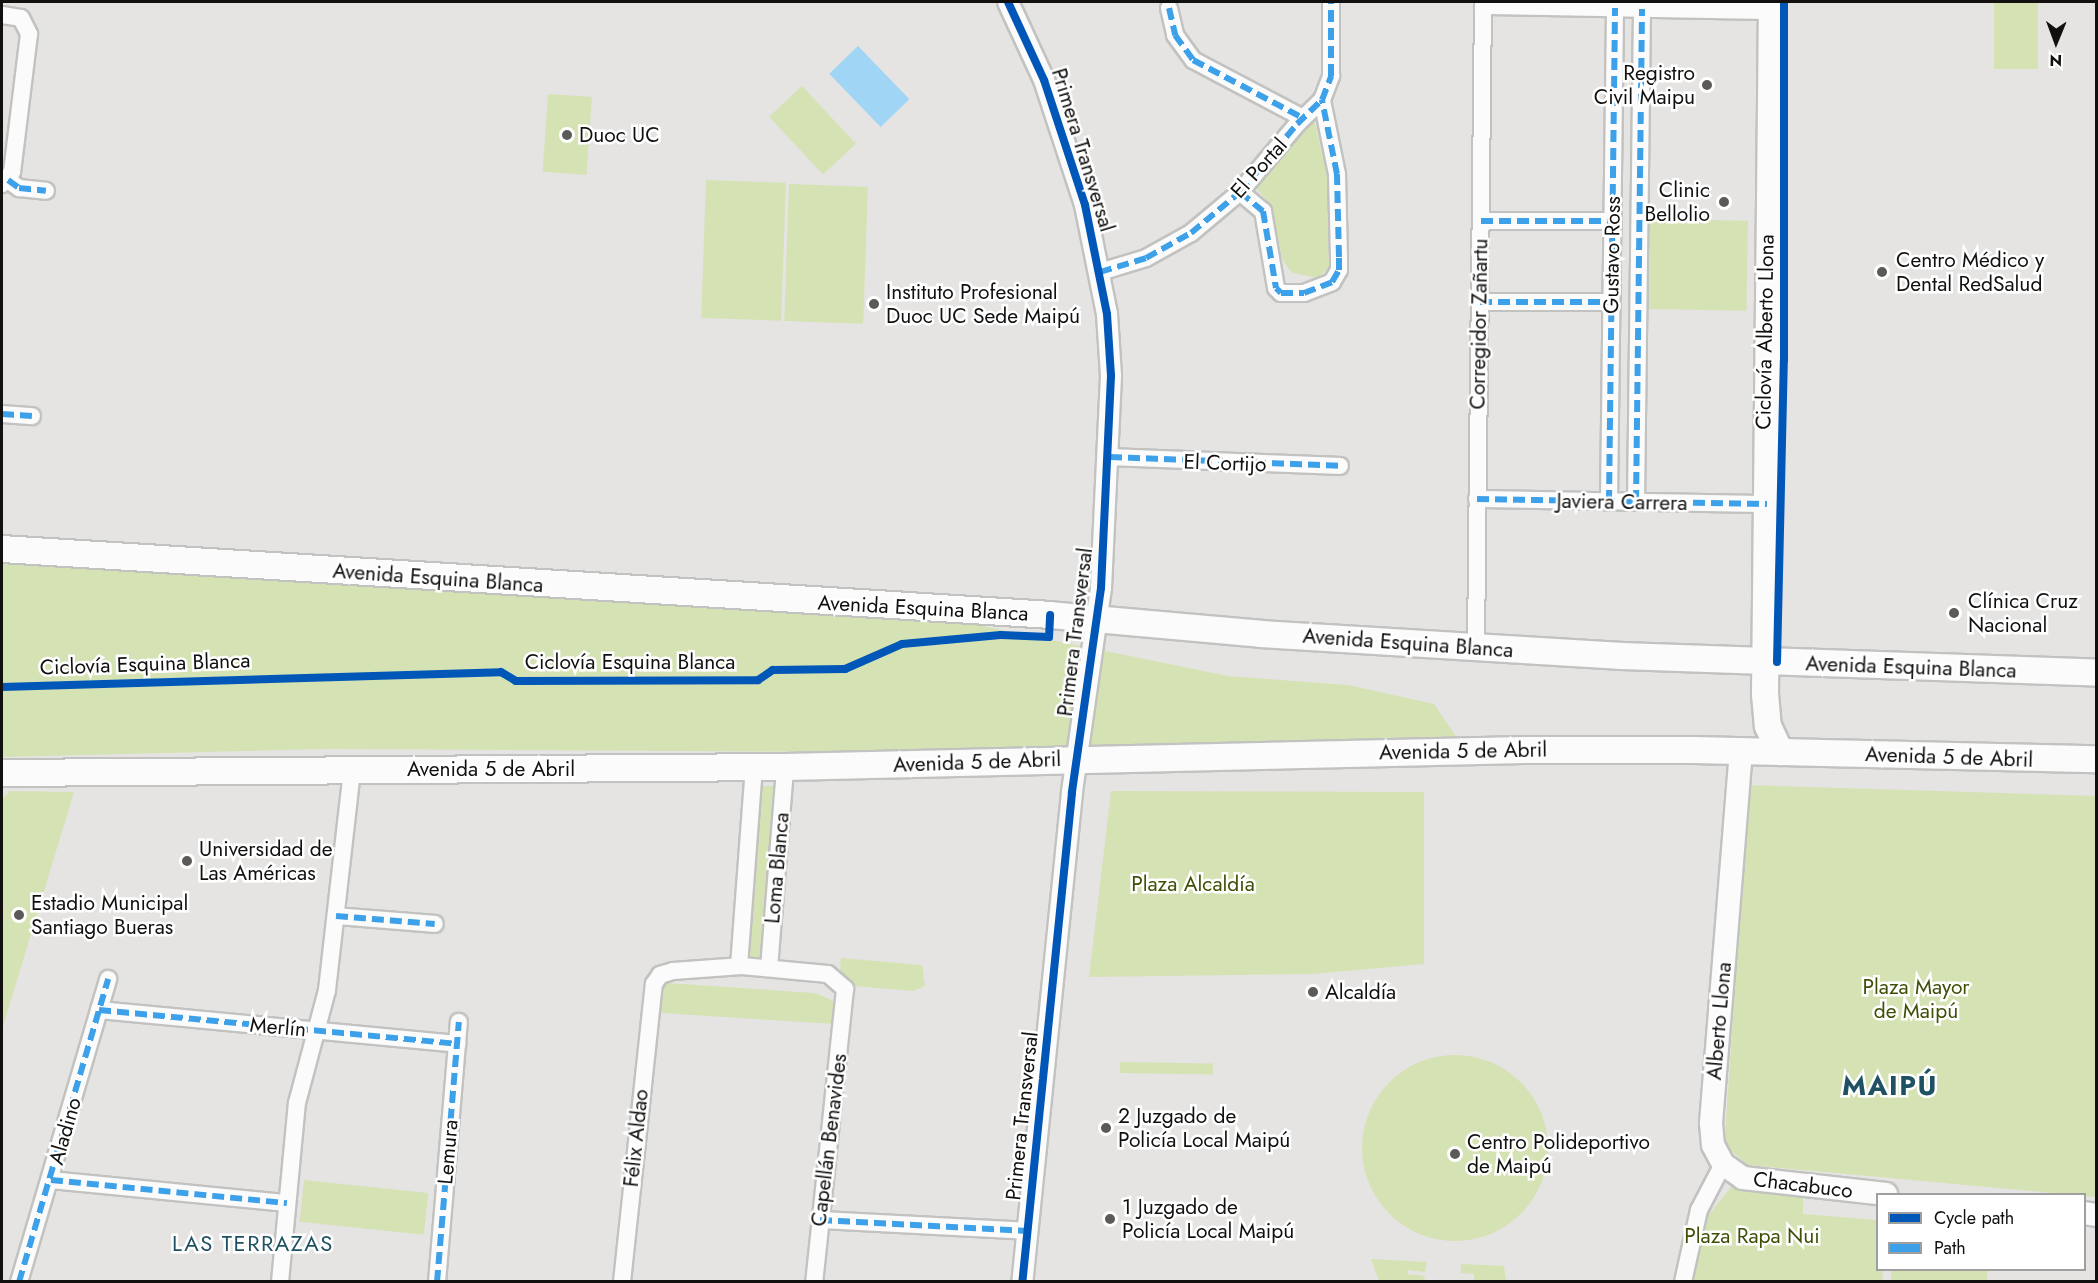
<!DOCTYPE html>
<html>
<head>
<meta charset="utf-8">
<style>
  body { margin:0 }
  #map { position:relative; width:2098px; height:1283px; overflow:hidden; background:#e5e4e2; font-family:Jost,sans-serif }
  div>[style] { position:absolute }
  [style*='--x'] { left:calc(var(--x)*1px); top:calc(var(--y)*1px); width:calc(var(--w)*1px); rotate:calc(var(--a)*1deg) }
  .green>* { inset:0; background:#d5e2b4; transform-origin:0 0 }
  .round { border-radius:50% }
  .water>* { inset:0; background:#a1d5f6; transform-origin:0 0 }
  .roads { filter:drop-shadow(2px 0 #c2c2c0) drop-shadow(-2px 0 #c2c2c0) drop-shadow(0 2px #c2c2c0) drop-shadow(0 -2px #c2c2c0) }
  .minor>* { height:16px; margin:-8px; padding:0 8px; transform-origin:8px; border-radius:8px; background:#fbfbfb }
  .tertiary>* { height:20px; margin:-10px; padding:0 10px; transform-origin:10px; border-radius:10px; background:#fbfbfb }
  .secondary>* { height:22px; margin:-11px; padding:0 11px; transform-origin:11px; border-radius:11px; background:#fbfbfb }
  .primary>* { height:26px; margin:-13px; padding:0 13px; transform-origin:13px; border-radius:13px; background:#fbfbfb }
  .quiet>* { height:6px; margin-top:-3px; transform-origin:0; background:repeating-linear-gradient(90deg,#3da1ea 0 12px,transparent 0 18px) }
  .cycleway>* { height:8px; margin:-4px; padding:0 4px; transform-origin:4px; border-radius:4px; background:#0057b8 }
  .dots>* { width:16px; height:16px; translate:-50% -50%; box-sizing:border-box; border:3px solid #fff; border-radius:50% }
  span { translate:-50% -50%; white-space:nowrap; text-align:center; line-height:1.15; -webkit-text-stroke:5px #fff; paint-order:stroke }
  .poi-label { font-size:21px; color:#11100f }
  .right { translate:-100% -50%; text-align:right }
  .left { translate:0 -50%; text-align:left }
  .street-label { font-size:21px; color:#11100f }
  .park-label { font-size:21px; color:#3f4f06 }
  .neighbourhood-label { font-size:22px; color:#1f5162; letter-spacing:1.5px }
  .district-label { font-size:27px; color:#1f5162; font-weight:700; letter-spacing:1.5px }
  .frame { position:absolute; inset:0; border:3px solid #11100f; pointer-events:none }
  .legend { position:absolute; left:1876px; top:1193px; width:210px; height:78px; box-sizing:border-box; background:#fff; border:2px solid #a09f9f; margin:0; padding:8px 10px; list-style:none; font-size:18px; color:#11100f }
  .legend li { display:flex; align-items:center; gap:12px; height:30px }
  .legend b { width:30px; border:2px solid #a09f9f }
  .north { position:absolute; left:2026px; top:12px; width:60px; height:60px; -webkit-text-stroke:4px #fff; paint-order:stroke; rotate:181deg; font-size:16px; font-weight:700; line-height:24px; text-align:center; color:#11100f }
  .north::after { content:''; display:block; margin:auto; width:21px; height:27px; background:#11100f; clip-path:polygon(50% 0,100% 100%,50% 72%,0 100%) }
</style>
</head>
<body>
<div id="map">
  <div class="green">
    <div style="left:1994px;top:2px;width:44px;height:67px"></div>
    <div style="left:802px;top:86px;width:79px;height:45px;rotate:47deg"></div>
    <div style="left:548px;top:94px;width:44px;height:78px;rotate:4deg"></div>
    <div style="clip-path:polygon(1313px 115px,1327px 175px,1329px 267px,1318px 278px,1293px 273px,1288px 268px,1282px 258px,1272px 206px,1252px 184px)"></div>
    <div style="left:706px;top:180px;width:80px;height:138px;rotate:2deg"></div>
    <div style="left:789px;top:184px;width:79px;height:137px;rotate:2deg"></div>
    <div style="left:1648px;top:219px;width:100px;height:90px;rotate:1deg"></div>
    <div style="clip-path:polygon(2px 560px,978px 625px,1228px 676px,1348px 685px,1434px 704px,1457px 738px,1395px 739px,1206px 763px,1030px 753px,328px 749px,2px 757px)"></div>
    <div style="clip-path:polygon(1749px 785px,2096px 796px,2096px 1197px,1748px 1165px,1728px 1148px,1725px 1135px)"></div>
    <div style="clip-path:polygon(759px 786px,776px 786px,762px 959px,748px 958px)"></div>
    <div style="clip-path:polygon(10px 791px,74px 792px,2px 1030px,2px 799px)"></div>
    <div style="clip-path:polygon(1111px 791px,1424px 792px,1424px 964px,1312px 974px,1089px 977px)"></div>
    <div style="clip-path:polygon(841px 958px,922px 965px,925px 986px,913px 991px,855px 986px,840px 970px)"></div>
    <div style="clip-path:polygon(667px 983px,814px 993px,830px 999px,836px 1006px,834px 1024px,661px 1013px,660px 990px)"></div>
    <div class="round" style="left:1362px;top:1055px;width:186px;height:186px"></div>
    <div style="left:1120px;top:1062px;width:93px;height:11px;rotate:1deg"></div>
    <div style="left:304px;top:1180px;width:125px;height:42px;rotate:6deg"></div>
    <div style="clip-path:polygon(1731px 1187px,1803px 1195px,1803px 1214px,1877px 1220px,1878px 1270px,1882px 1270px,1883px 1281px,1690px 1282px,1698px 1228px)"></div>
    <div style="clip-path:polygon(1371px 1259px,1427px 1262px,1425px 1272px,1408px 1270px,1408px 1274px,1425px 1276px,1424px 1281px,1379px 1281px)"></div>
    <div style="clip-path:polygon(1461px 1264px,1504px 1266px,1506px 1281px,1459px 1281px,1474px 1280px,1474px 1274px,1461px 1273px)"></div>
    <div style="left:1891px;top:1270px;width:96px;height:11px"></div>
  </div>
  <div class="water">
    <div style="left:858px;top:46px;width:74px;height:40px;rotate:46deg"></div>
  </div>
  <div class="roads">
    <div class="minor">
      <div style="--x:1483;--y:6;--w:289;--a:1"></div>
      <div style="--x:1169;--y:8;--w:28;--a:77"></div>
      <div style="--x:1175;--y:35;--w:31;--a:54"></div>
      <div style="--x:1193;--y:60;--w:124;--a:27.8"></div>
      <div style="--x:2;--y:15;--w:19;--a:9"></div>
      <div style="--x:21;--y:18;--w:18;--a:63"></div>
      <div style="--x:29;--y:34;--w:139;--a:97"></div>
      <div style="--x:12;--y:172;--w:16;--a:130"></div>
      <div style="--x:8;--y:180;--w:14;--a:36"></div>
      <div style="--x:19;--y:188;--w:27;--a:6"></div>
      <div style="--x:1240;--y:192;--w:30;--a:40"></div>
      <div style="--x:1263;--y:211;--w:78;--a:80.4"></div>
      <div style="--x:1276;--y:288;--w:7;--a:45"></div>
      <div style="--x:1281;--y:293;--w:23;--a:0"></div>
      <div style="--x:1304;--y:293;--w:30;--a:-21"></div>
      <div style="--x:1332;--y:282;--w:14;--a:-60"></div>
      <div style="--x:1339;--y:270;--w:13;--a:-90"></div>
      <div style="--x:1339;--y:257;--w:83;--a:-91.4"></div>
      <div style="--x:1337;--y:174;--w:76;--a:-101.5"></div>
      <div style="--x:1481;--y:221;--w:131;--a:0"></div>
      <div style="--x:1100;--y:272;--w:48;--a:-16.9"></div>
      <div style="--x:1146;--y:258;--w:51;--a:-29.1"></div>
      <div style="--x:1191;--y:233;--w:64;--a:-39.9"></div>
      <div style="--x:1240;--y:192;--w:89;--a:-50"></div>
      <div style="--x:1297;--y:124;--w:35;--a:-44"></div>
      <div style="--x:1322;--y:100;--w:26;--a:-69"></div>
      <div style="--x:1331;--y:76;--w:74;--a:-90"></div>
      <div style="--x:1480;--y:302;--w:131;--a:0"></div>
      <div style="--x:2;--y:414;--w:30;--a:4"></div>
      <div style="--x:1110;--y:457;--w:230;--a:2.2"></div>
      <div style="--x:1477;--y:499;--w:290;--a:1"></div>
      <div style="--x:1609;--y:502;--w:494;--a:-89.3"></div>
      <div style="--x:1636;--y:502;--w:493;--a:-89.3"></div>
      <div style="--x:1476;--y:647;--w:645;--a:-89.38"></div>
      <div style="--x:336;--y:916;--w:99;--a:4.6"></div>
      <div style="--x:739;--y:966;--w:199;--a:-85.7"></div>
      <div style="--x:769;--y:968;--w:202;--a:-85.4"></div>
      <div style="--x:99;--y:1010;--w:360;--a:5.4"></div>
      <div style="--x:51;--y:1180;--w:237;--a:5.6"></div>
      <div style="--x:820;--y:1220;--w:208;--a:3"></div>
      <div style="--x:19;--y:1282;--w:316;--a:-73.6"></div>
      <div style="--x:280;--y:1282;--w:180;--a:-84.6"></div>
      <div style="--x:297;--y:1103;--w:117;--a:-75.1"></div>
      <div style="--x:327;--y:990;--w:221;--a:-83.5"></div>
      <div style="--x:437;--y:1282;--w:261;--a:-85.2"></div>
      <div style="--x:622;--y:1282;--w:300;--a:-83.9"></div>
      <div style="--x:654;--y:984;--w:11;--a:-56"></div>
      <div style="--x:660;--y:975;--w:14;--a:-17"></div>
      <div style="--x:673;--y:971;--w:69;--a:-4.1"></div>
      <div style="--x:742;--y:966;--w:86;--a:5.3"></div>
      <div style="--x:828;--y:974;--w:23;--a:41"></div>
      <div style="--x:845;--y:989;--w:295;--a:96"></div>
      <div style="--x:1683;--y:1282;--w:74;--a:-77.5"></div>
      <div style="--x:1699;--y:1210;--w:52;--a:-62.4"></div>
    </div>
    <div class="tertiary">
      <div style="--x:1008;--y:2;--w:86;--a:65.2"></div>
      <div style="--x:1044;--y:80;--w:132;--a:71.8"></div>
      <div style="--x:1085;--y:205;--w:111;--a:78.6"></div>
      <div style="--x:1107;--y:314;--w:62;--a:86.3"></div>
      <div style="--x:1111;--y:376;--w:212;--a:92.7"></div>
      <div style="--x:1101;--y:588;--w:207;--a:98.1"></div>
      <div style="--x:1072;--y:793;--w:492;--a:95.8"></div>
    </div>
    <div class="secondary">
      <div style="--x:1741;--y:750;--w:374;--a:94.6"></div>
      <div style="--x:1711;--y:1123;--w:22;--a:85"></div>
      <div style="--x:1713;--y:1145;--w:21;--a:62"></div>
      <div style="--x:1723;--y:1164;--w:24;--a:35"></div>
      <div style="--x:1743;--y:1178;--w:144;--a:6.4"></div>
      <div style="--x:2084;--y:1213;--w:12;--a:9"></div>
    </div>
    <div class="primary">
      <div style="--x:1772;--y:2;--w:692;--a:90.58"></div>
      <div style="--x:1765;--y:694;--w:32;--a:85"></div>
      <div style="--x:1768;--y:726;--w:29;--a:65"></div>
      <div style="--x:2;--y:549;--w:1050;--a:3.6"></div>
      <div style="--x:1050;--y:615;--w:212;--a:5.1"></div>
      <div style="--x:1261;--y:634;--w:361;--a:3.5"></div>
      <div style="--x:1621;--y:656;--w:475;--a:2"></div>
      <div style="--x:2;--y:773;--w:783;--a:-0.44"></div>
      <div style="--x:785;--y:767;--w:739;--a:-1.32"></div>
      <div style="--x:1524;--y:750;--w:169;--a:0"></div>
      <div style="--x:1693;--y:750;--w:403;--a:1.3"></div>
    </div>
  </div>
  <div class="quiet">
    <div style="--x:1169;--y:8;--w:28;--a:77"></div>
    <div style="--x:1175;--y:35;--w:31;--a:54"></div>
    <div style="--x:1193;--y:60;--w:124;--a:27.8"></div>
    <div style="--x:8;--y:180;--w:14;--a:36"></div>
    <div style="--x:19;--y:188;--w:27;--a:6"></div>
    <div style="--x:1240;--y:192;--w:30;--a:40"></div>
    <div style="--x:1263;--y:211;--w:78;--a:80.4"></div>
    <div style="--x:1276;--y:288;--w:7;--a:45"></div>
    <div style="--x:1281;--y:293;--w:23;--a:0"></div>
    <div style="--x:1304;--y:293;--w:30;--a:-21"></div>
    <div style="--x:1332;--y:282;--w:14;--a:-60"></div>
    <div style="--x:1339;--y:270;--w:13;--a:-90"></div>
    <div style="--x:1339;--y:257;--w:83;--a:-91.4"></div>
    <div style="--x:1337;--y:174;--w:76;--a:-101.5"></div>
    <div style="--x:1481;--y:221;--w:131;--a:0"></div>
    <div style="--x:1100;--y:272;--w:48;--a:-16.9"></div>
    <div style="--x:1146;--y:258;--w:51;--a:-29.1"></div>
    <div style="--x:1191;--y:233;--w:64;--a:-39.9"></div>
    <div style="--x:1240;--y:192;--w:89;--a:-50"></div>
    <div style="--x:1297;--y:124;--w:35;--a:-44"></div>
    <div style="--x:1322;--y:100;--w:26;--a:-69"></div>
    <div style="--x:1331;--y:76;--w:74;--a:-90"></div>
    <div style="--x:1480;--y:302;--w:131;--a:0"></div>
    <div style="--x:2;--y:414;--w:30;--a:4"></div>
    <div style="--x:1110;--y:457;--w:230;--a:2.2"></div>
    <div style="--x:1477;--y:499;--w:290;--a:1"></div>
    <div style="--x:1609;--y:502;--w:494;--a:-89.3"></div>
    <div style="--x:1636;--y:502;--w:493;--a:-89.3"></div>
    <div style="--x:336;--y:916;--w:99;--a:4.6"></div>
    <div style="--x:99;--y:1010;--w:360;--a:5.4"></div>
    <div style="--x:51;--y:1180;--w:237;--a:5.6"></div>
    <div style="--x:820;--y:1220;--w:208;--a:3"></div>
    <div style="--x:19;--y:1282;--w:316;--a:-73.6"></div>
    <div style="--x:437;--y:1282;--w:261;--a:-85.2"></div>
  </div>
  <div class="cycleway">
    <div style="--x:1008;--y:2;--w:86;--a:65.2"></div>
    <div style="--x:1044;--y:80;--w:132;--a:71.8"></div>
    <div style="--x:1085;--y:205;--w:111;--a:78.6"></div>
    <div style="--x:1107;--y:314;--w:62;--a:86.3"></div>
    <div style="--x:1111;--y:376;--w:212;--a:92.7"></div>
    <div style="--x:1101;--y:588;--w:207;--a:98.1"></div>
    <div style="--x:1072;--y:793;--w:492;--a:95.8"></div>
    <div style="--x:1777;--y:662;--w:302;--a:-88.7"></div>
    <div style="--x:1784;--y:360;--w:358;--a:-90"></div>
    <div style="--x:2;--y:687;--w:499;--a:-1.7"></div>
    <div style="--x:501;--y:672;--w:17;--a:31"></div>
    <div style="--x:516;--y:681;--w:242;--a:-0.2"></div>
    <div style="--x:758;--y:680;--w:18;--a:-34"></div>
    <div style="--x:773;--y:670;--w:72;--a:-0.8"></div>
    <div style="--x:845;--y:669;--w:62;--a:-23.7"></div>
    <div style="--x:902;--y:644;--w:99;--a:-5.2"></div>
    <div style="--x:1001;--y:635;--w:48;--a:2.4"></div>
    <div style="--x:1049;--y:637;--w:22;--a:-87"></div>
  </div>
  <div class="dots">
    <div style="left:1707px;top:85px;background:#5b5a59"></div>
    <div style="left:567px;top:135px;background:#5b5a59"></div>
    <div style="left:1724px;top:202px;background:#5b5a59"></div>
    <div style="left:1882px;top:272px;background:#5b5a59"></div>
    <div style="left:874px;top:304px;background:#5b5a59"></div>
    <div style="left:1954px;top:613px;background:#5b5a59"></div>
    <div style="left:187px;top:861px;background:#5b5a59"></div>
    <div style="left:19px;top:915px;background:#5b5a59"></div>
    <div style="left:1313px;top:992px;background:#5b5a59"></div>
    <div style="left:1106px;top:1128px;background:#5b5a59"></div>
    <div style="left:1455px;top:1154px;background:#5b5a59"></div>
    <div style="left:1110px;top:1219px;background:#5b5a59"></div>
  </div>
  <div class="poi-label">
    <span class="right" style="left:1695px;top:85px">Registro<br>Civil Maipu</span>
    <span class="left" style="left:579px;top:135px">Duoc UC</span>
    <span class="right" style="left:1710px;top:202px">Clinic<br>Bellolio</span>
    <span class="left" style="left:1896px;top:272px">Centro Médico y<br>Dental RedSalud</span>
    <span class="left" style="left:886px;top:304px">Instituto Profesional<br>Duoc UC Sede Maipú</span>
    <span class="left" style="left:1968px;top:613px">Clínica Cruz<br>Nacional</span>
    <span class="left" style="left:199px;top:861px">Universidad de<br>Las Américas</span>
    <span class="left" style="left:31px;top:915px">Estadio Municipal<br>Santiago Bueras</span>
    <span class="left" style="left:1325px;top:992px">Alcaldía</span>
    <span class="left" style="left:1118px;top:1128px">2 Juzgado de<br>Policía Local Maipú</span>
    <span class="left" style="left:1467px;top:1154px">Centro Polideportivo<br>de Maipú</span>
    <span class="left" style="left:1122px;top:1219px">1 Juzgado de<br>Policía Local Maipú</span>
  </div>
  <div class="street-label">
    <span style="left:1083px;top:150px;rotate:73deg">Primera Transversal</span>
    <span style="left:1259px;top:168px;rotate:-48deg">El Portal</span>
    <span style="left:1612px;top:255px;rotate:-89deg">Gustavo Ross</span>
    <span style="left:1479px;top:324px;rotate:-89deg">Corregidor Zañartu</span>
    <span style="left:1765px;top:332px;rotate:-89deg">Ciclovía Alberto Llona</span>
    <span style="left:1225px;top:463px;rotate:2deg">El Cortijo</span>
    <span style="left:1622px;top:502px;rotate:1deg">Javiera Carrera</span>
    <span style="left:438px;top:578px;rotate:4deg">Avenida Esquina Blanca</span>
    <span style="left:923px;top:608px;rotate:3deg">Avenida Esquina Blanca</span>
    <span style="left:1075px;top:632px;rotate:-83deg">Primera Transversal</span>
    <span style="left:1408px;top:643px;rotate:4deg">Avenida Esquina Blanca</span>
    <span style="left:630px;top:662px">Ciclovía Esquina Blanca</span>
    <span style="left:145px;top:664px;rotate:-2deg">Ciclovía Esquina Blanca</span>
    <span style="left:1911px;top:667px;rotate:2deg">Avenida Esquina Blanca</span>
    <span style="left:1463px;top:751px;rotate:-1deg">Avenida 5 de Abril</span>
    <span style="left:1949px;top:757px;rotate:2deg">Avenida 5 de Abril</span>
    <span style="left:977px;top:762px;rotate:-2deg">Avenida 5 de Abril</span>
    <span style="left:491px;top:769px">Avenida 5 de Abril</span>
    <span style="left:777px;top:868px;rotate:-85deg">Loma Blanca</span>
    <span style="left:1719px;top:1021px;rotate:-85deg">Alberto Llona</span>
    <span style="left:278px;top:1027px;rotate:5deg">Merlín</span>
    <span style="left:1022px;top:1116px;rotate:-84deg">Primera Transversal</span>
    <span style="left:65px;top:1131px;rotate:-74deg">Aladino</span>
    <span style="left:636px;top:1138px;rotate:-84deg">Félix Aldao</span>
    <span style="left:829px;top:1140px;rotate:-83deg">Capellán Benavides</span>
    <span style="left:448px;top:1152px;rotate:-85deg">Lemura</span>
    <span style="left:1803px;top:1185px;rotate:7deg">Chacabuco</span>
  </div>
  <div class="park-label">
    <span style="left:1193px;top:884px">Plaza Alcaldía</span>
    <span style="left:1916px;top:999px">Plaza Mayor<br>de Maipú</span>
    <span style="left:1752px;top:1236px">Plaza Rapa Nui</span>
  </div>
  <div class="neighbourhood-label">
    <span style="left:253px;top:1244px">LAS TERRAZAS</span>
  </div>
  <div class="district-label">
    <span style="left:1890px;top:1086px">MAIPÚ</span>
  </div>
  <div class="frame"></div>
  <ul class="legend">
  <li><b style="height:8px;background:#0057b8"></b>Cycle path</li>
  <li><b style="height:8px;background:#3da1ea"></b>Path</li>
  </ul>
  <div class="north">N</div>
</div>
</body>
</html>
